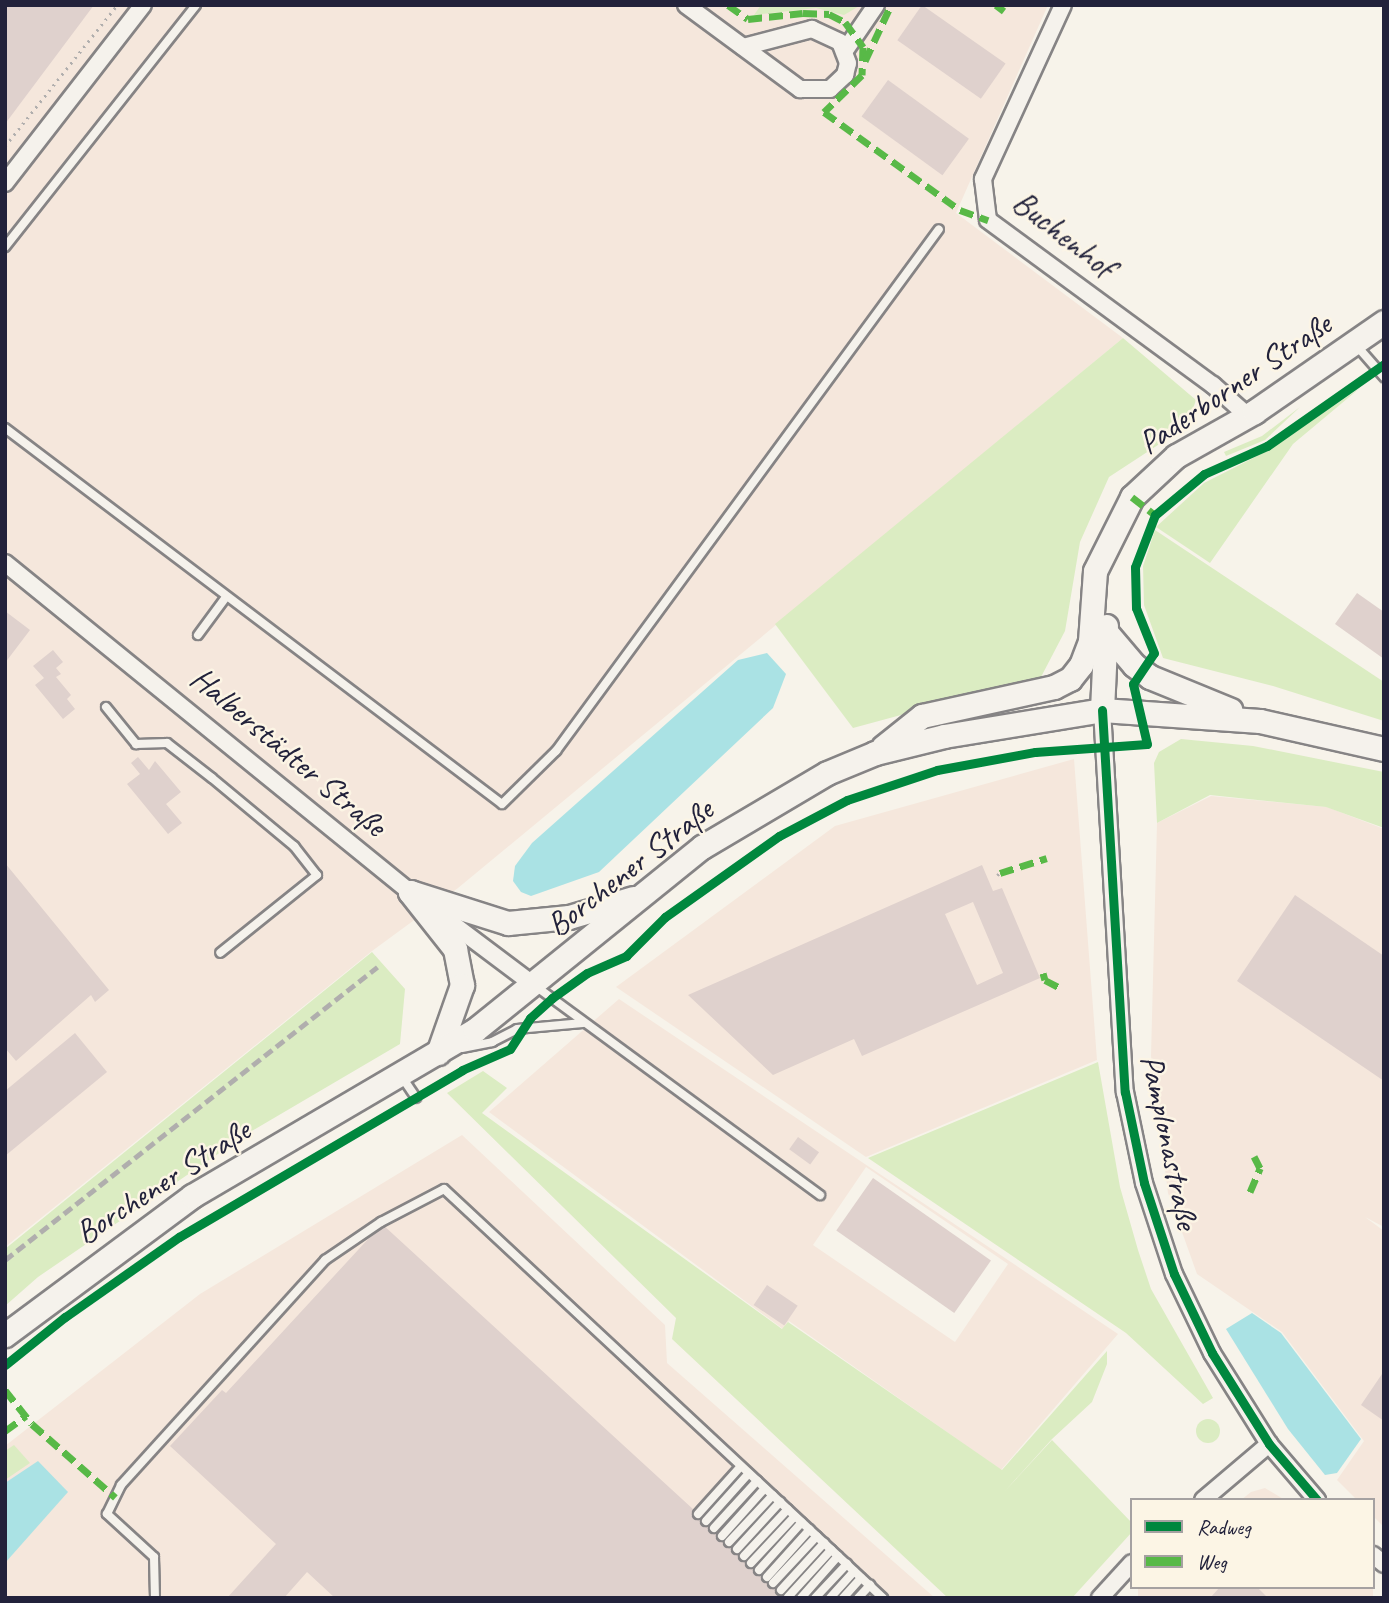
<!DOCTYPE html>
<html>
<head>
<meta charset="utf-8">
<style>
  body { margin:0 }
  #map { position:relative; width:1389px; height:1603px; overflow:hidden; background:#f7f3ea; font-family:Caveat,sans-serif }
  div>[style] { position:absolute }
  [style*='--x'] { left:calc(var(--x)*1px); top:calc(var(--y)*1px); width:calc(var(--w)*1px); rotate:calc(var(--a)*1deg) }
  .built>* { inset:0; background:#f5e7dc; transform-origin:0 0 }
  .green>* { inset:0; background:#dbecc2 }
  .round { border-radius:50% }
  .water>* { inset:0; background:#aae2e4 }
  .building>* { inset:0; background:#dfd1cd; transform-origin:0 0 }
  .path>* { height:2.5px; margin-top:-1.25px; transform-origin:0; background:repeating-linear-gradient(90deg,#b0aead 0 2px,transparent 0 7px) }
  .roads { filter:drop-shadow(2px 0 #868485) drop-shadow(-2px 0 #868485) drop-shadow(0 2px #868485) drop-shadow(0 -2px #868485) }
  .service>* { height:8px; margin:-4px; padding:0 4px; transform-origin:4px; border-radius:4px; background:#f5f2ec }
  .minor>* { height:16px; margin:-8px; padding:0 8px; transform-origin:8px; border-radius:8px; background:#f5f2ec }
  .secondary>* { height:23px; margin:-11.5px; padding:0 11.5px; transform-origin:11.5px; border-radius:11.5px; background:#f5f2ec }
  .rail>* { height:5px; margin-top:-2.5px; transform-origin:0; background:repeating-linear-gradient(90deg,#b0aead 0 10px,transparent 0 15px) }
  .quiet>* { height:7px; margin-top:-3.5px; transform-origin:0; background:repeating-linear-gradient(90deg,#58b947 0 14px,transparent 0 21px) }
  .cycleway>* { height:9px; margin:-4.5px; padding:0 4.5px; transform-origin:4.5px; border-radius:4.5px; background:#00873e }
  span { translate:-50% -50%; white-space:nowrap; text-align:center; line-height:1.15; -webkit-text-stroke:5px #fcf5e5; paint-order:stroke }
  .street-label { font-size:33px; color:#22223b }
  .frame { position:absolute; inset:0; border:7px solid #22223b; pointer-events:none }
  .legend { position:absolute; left:1130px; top:1498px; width:245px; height:91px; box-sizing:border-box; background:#fcf5e5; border:2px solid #a5a1a1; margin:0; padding:9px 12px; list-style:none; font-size:21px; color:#22223b }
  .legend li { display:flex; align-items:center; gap:14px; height:35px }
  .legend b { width:35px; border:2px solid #a5a1a1 }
</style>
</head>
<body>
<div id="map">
  <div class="built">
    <div style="clip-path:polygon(5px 5px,1048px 5px,956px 213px,1123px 338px,458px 888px,372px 951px,5px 1247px)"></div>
    <div style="clip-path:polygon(1074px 759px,1097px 1060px,866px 1157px,616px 987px,835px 826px)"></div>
    <div style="clip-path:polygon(1211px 796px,1327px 807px,1384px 829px,1384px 1227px,1365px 1217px,1384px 1231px,1384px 1527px,1373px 1516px,1373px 1500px,1357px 1500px,1337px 1480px,1364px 1441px,1282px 1332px,1197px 1274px,1168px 1193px,1151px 1056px,1157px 823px)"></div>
    <div style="clip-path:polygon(evenodd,619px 999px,1118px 1334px,1001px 1470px,789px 1321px,783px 1329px,489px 1112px,619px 999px,866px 1167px,1008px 1264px,955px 1342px,813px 1245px,866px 1167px)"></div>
    <div style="clip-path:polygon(462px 1135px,665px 1325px,667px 1363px,935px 1598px,5px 1598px,5px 1446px,200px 1294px)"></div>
    <div style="clip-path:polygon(1265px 1488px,1285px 1500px,1241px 1500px,1251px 1492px)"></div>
    <div style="left:1138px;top:1587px;width:235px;height:14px"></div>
  </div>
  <div class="green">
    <div style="clip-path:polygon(761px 5px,861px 5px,844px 15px,816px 8px,754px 15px)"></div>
    <div style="clip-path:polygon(1123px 338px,1196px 400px,1187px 426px,1109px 477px,1080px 542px,1065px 631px,1041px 677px,853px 728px,775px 624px)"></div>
    <div style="clip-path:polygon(1360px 388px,1293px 444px,1210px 563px,1156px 527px,1204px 483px,1267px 451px)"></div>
    <div style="clip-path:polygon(1300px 407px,1265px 440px,1226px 456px,1224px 452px,1262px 436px)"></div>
    <div style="clip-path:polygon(1155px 530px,1384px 682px,1384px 721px,1273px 686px,1163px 658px,1144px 605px,1143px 566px)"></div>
    <div style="clip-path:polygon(1181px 739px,1253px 746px,1384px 772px,1384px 828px,1326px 807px,1210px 795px,1157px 823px,1154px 763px,1159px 752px)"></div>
    <div style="clip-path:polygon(372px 952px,405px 989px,400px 1044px,250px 1132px,38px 1277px,5px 1306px,5px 1249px)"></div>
    <div style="clip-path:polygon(1098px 1062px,1120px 1187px,1138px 1250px,1151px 1289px,1213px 1398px,1203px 1404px,1126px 1333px,868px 1158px)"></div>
    <div style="clip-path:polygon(483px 1071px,507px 1088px,482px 1113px,782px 1329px,788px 1322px,1002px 1470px,1107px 1351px,1107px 1364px,1092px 1402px,1052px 1439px,1005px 1491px,1052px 1440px,1132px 1523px,1132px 1532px,1072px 1598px,948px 1598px,672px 1339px,676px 1318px,447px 1093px)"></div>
    <div class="round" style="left:1196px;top:1419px;width:24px;height:24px"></div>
    <div style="clip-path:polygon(14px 1445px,30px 1463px,5px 1480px,5px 1451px)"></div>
  </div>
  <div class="water">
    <div style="clip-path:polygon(767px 653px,786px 674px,773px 708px,599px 872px,531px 896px,521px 892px,513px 881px,515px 866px,532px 843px,738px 660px)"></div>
    <div style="clip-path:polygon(1252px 1313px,1281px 1333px,1361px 1439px,1337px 1473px,1325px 1475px,1288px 1429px,1226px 1329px)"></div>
    <div style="clip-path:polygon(38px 1461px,68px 1492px,5px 1563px,5px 1483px)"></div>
  </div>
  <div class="building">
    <div style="clip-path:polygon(5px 5px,94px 5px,5px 124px)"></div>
    <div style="left:922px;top:5px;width:102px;height:43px;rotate:35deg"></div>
    <div style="left:888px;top:80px;width:100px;height:45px;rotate:36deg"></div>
    <div style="clip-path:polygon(1357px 593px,1384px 612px,1384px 659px,1335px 624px)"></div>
    <div style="clip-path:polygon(5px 611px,30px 630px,5px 663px)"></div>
    <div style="clip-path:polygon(53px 650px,63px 662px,56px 668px,61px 674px,56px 677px,71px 695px,67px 699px,75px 709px,63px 719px,35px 685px,44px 678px,33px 666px)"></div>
    <div style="clip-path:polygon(138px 757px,149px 770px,155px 761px,181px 792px,166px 804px,182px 823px,168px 834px,127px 784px,140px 774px,131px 763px)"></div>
    <div style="clip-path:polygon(5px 863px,109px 990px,95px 1002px,91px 995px,16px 1061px,5px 1048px)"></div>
    <div style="clip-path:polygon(evenodd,982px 865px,993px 891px,1002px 888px,1040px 978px,862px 1056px,854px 1039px,773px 1075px,688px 995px,982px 865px,973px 902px,1003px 973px,977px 985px,945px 914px,973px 902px)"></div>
    <div style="clip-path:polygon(1295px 895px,1384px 956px,1384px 1081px,1237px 981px)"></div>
    <div style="clip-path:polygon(75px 1033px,107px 1072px,5px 1156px,5px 1091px)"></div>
    <div style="left:798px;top:1137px;width:26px;height:15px;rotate:36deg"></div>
    <div style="left:873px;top:1178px;width:144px;height:64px;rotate:35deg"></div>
    <div style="clip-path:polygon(382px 1224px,790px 1598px,335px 1598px,307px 1572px,284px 1598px,227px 1598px,276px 1544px,170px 1446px,222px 1390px,226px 1393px)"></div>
    <div style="left:767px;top:1285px;width:37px;height:24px;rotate:34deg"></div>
    <div style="clip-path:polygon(1384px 1371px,1384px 1421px,1361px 1405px)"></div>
    <div style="clip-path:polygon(1220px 1587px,1257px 1587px,1268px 1598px,1210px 1598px)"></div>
  </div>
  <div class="path">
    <div style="--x:5;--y:146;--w:180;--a:-51.5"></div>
    <div style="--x:997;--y:875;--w:4;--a:-34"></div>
  </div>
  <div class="roads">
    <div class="service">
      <div style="--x:5;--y:247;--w:308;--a:-51.7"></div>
      <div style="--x:1356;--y:345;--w:43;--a:48.8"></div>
      <div style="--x:5;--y:428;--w:623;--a:37.11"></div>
      <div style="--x:502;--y:804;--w:76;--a:-44.5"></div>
      <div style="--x:556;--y:751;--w:647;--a:-53.73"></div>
      <div style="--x:198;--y:635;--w:47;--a:-53.6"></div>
      <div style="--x:106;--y:707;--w:48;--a:51"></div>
      <div style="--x:136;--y:744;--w:31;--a:-2"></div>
      <div style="--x:167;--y:743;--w:57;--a:37.9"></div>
      <div style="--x:212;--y:778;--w:107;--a:39.7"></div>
      <div style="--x:294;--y:846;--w:37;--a:52"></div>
      <div style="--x:317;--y:875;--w:124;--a:141.2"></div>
      <div style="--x:534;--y:985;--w:355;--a:36.3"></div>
      <div style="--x:462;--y:1048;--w:31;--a:-11"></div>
      <div style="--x:492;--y:1042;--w:28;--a:-27"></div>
      <div style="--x:517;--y:1029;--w:66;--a:-5.2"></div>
      <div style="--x:402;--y:1077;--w:25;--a:56"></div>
      <div style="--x:698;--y:1514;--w:64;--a:-48.1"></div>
      <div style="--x:706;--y:1521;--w:64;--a:-48.1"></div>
      <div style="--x:714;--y:1528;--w:64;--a:-47.5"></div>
      <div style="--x:722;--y:1536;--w:64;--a:-48.1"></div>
      <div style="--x:729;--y:1542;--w:64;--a:-46.9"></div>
      <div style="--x:737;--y:1549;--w:64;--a:-47.5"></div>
      <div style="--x:744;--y:1556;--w:64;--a:-46.9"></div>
      <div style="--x:751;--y:1563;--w:64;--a:-46.9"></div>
      <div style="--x:759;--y:1570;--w:64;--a:-48.1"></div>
      <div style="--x:767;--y:1577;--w:64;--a:-48.1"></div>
      <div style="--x:773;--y:1583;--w:64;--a:-46.9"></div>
      <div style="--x:781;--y:1590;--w:64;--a:-47.5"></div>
      <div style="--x:788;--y:1597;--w:64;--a:-47.5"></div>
      <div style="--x:155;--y:1598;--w:41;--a:-91.4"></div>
      <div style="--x:154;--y:1557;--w:64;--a:-137.5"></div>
      <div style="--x:107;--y:1514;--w:32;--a:-64"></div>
      <div style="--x:121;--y:1485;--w:304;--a:-47.8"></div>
      <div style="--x:325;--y:1260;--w:68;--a:-34.2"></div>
      <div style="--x:381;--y:1222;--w:71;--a:-27.6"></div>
      <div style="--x:444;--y:1189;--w:600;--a:42.97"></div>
      <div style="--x:801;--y:1598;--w:56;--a:-48.6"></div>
      <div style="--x:815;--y:1598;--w:47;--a:-46.7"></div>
      <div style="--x:830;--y:1598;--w:36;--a:-48"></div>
      <div style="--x:843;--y:1598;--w:27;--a:-48"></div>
      <div style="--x:858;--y:1598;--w:18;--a:-47"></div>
    </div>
    <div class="minor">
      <div style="--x:686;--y:5;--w:142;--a:36.4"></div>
      <div style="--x:800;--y:89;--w:30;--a:0"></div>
      <div style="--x:830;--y:89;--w:21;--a:-43"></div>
      <div style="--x:845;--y:75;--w:12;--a:-76"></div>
      <div style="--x:848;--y:63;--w:22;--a:-111"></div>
      <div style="--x:840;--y:42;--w:31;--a:-155"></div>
      <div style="--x:812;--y:29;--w:71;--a:165.4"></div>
      <div style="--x:1063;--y:5;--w:192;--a:114.7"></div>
      <div style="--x:983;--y:179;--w:41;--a:83"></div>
      <div style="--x:988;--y:220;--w:279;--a:36.3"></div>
      <div style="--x:1213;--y:385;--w:47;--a:41.5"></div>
      <div style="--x:846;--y:49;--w:53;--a:-55.7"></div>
      <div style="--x:5;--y:183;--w:225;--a:-52.2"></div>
      <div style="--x:5;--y:563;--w:522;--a:39.09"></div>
      <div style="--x:410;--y:892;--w:155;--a:36.9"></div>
      <div style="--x:1102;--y:710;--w:383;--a:86.6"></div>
      <div style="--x:1125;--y:1092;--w:93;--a:78.2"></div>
      <div style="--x:1144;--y:1183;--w:96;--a:71.8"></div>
      <div style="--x:1174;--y:1274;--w:88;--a:64.3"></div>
      <div style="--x:1212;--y:1353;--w:107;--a:57.9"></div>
      <div style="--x:1269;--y:1444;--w:74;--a:49.4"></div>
      <div style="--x:1203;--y:1500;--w:87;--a:-40.3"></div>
      <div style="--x:1373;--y:1555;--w:14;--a:39"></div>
      <div style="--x:1100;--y:1598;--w:47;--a:-47.6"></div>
    </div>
    <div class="secondary">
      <div style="--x:1106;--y:632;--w:43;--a:49.7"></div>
      <div style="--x:1134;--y:665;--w:20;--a:37"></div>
      <div style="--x:1150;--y:677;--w:87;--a:22.2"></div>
      <div style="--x:1102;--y:710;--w:84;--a:-87.3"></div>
      <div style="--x:883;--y:747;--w:50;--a:-38.5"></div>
      <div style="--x:922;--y:716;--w:135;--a:-12.4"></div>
      <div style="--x:1054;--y:687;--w:18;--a:-27"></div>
      <div style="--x:1070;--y:679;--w:18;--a:-52"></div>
      <div style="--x:1081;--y:665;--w:26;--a:-69"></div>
      <div style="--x:1090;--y:641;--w:70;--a:-85.9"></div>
      <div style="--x:1095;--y:571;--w:83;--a:-63.4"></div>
      <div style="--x:1132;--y:497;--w:60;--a:-43"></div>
      <div style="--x:1176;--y:456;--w:90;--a:-29.4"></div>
      <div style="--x:1254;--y:412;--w:158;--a:-34.7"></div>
      <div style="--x:410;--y:892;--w:103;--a:17.6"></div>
      <div style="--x:508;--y:923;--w:61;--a:-5.6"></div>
      <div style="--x:569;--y:917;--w:67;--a:-16.5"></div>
      <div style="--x:410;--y:892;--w:73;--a:51.7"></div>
      <div style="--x:455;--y:949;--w:37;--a:79"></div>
      <div style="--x:462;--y:985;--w:72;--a:109.4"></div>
      <div style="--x:5;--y:1335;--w:233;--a:-36.6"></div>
      <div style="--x:192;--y:1196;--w:328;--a:-30.4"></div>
      <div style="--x:475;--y:1030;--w:292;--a:-38.9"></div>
      <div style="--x:702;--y:847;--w:145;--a:-30.6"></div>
      <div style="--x:827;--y:773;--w:52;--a:-22.6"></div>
      <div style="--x:875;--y:753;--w:71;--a:-13.8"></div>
      <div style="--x:944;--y:736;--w:160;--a:-9.3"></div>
      <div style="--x:1102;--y:710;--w:158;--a:4"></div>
      <div style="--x:1260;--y:721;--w:127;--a:12.7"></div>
    </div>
  </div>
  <div class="rail">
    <div style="--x:5;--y:1260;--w:474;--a:-38.2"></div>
  </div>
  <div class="quiet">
    <div style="--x:728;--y:5;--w:24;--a:35"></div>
    <div style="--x:748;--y:19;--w:55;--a:-6.2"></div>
    <div style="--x:803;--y:13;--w:26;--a:2"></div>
    <div style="--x:829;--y:14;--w:18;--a:27"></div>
    <div style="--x:845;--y:22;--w:31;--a:54"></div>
    <div style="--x:863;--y:47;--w:28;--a:92"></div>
    <div style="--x:862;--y:75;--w:53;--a:135.8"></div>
    <div style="--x:824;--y:112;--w:168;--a:35.8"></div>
    <div style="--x:960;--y:210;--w:30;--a:20"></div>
    <div style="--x:996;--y:5;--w:10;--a:37"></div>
    <div style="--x:865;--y:61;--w:62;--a:-65.1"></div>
    <div style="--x:1132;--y:497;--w:29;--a:38"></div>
    <div style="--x:1000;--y:873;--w:49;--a:-17.7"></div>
    <div style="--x:1043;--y:973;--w:7;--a:74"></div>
    <div style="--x:1045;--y:980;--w:16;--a:27"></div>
    <div style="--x:1250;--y:1192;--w:26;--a:-67"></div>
    <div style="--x:1260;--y:1168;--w:13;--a:-117"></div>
    <div style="--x:5;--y:1390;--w:43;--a:51.5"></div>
    <div style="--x:32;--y:1424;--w:111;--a:41.3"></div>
    <div style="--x:5;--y:1431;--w:26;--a:-36"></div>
  </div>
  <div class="cycleway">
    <div style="--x:1102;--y:710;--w:383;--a:86.6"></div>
    <div style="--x:1125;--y:1092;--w:93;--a:78.2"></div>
    <div style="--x:1144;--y:1183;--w:96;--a:71.8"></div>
    <div style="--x:1174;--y:1274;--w:88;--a:64.3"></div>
    <div style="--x:1212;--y:1353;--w:107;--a:57.9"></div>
    <div style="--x:1269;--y:1444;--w:74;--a:49.4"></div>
    <div style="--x:5;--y:1365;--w:77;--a:-38.7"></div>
    <div style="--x:65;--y:1317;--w:139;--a:-35.1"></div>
    <div style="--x:179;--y:1237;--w:329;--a:-30.5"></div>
    <div style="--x:462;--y:1070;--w:52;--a:-23.6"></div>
    <div style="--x:510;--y:1049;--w:37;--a:-57"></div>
    <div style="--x:530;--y:1018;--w:30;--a:-42"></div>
    <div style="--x:552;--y:998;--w:43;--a:-35.5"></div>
    <div style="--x:587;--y:973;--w:43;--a:-23.6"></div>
    <div style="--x:626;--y:956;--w:55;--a:-45"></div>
    <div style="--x:665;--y:917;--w:140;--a:-35.4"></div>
    <div style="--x:779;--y:836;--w:77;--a:-27.9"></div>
    <div style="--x:847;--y:800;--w:95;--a:-18.4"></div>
    <div style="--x:937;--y:770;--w:100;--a:-10.4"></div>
    <div style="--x:1035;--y:752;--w:112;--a:-4.1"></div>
    <div style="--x:1147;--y:744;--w:62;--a:-103.1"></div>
    <div style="--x:1133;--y:684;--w:37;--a:-56"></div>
    <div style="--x:1154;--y:653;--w:48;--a:-111.8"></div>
    <div style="--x:1136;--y:608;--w:41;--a:-91.4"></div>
    <div style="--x:1135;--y:567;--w:56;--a:-69"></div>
    <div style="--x:1155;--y:515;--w:64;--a:-39.9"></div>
    <div style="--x:1204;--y:474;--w:69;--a:-24"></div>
    <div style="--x:1267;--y:446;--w:143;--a:-35"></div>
  </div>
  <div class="street-label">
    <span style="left:1063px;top:235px;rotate:38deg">Buchenhof</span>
    <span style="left:1235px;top:384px;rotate:-34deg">Paderborner Straße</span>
    <span style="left:288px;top:752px;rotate:40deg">Halberstädter Straße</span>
    <span style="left:630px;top:868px;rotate:-38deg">Borchener Straße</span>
    <span style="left:1169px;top:1142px;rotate:78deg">Pamplonastraße</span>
    <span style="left:163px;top:1182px;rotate:-33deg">Borchener Straße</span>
  </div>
  <div class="frame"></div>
  <ul class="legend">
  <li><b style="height:9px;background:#00873e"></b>Radweg</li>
  <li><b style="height:9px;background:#58b947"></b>Weg</li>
  </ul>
</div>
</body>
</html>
